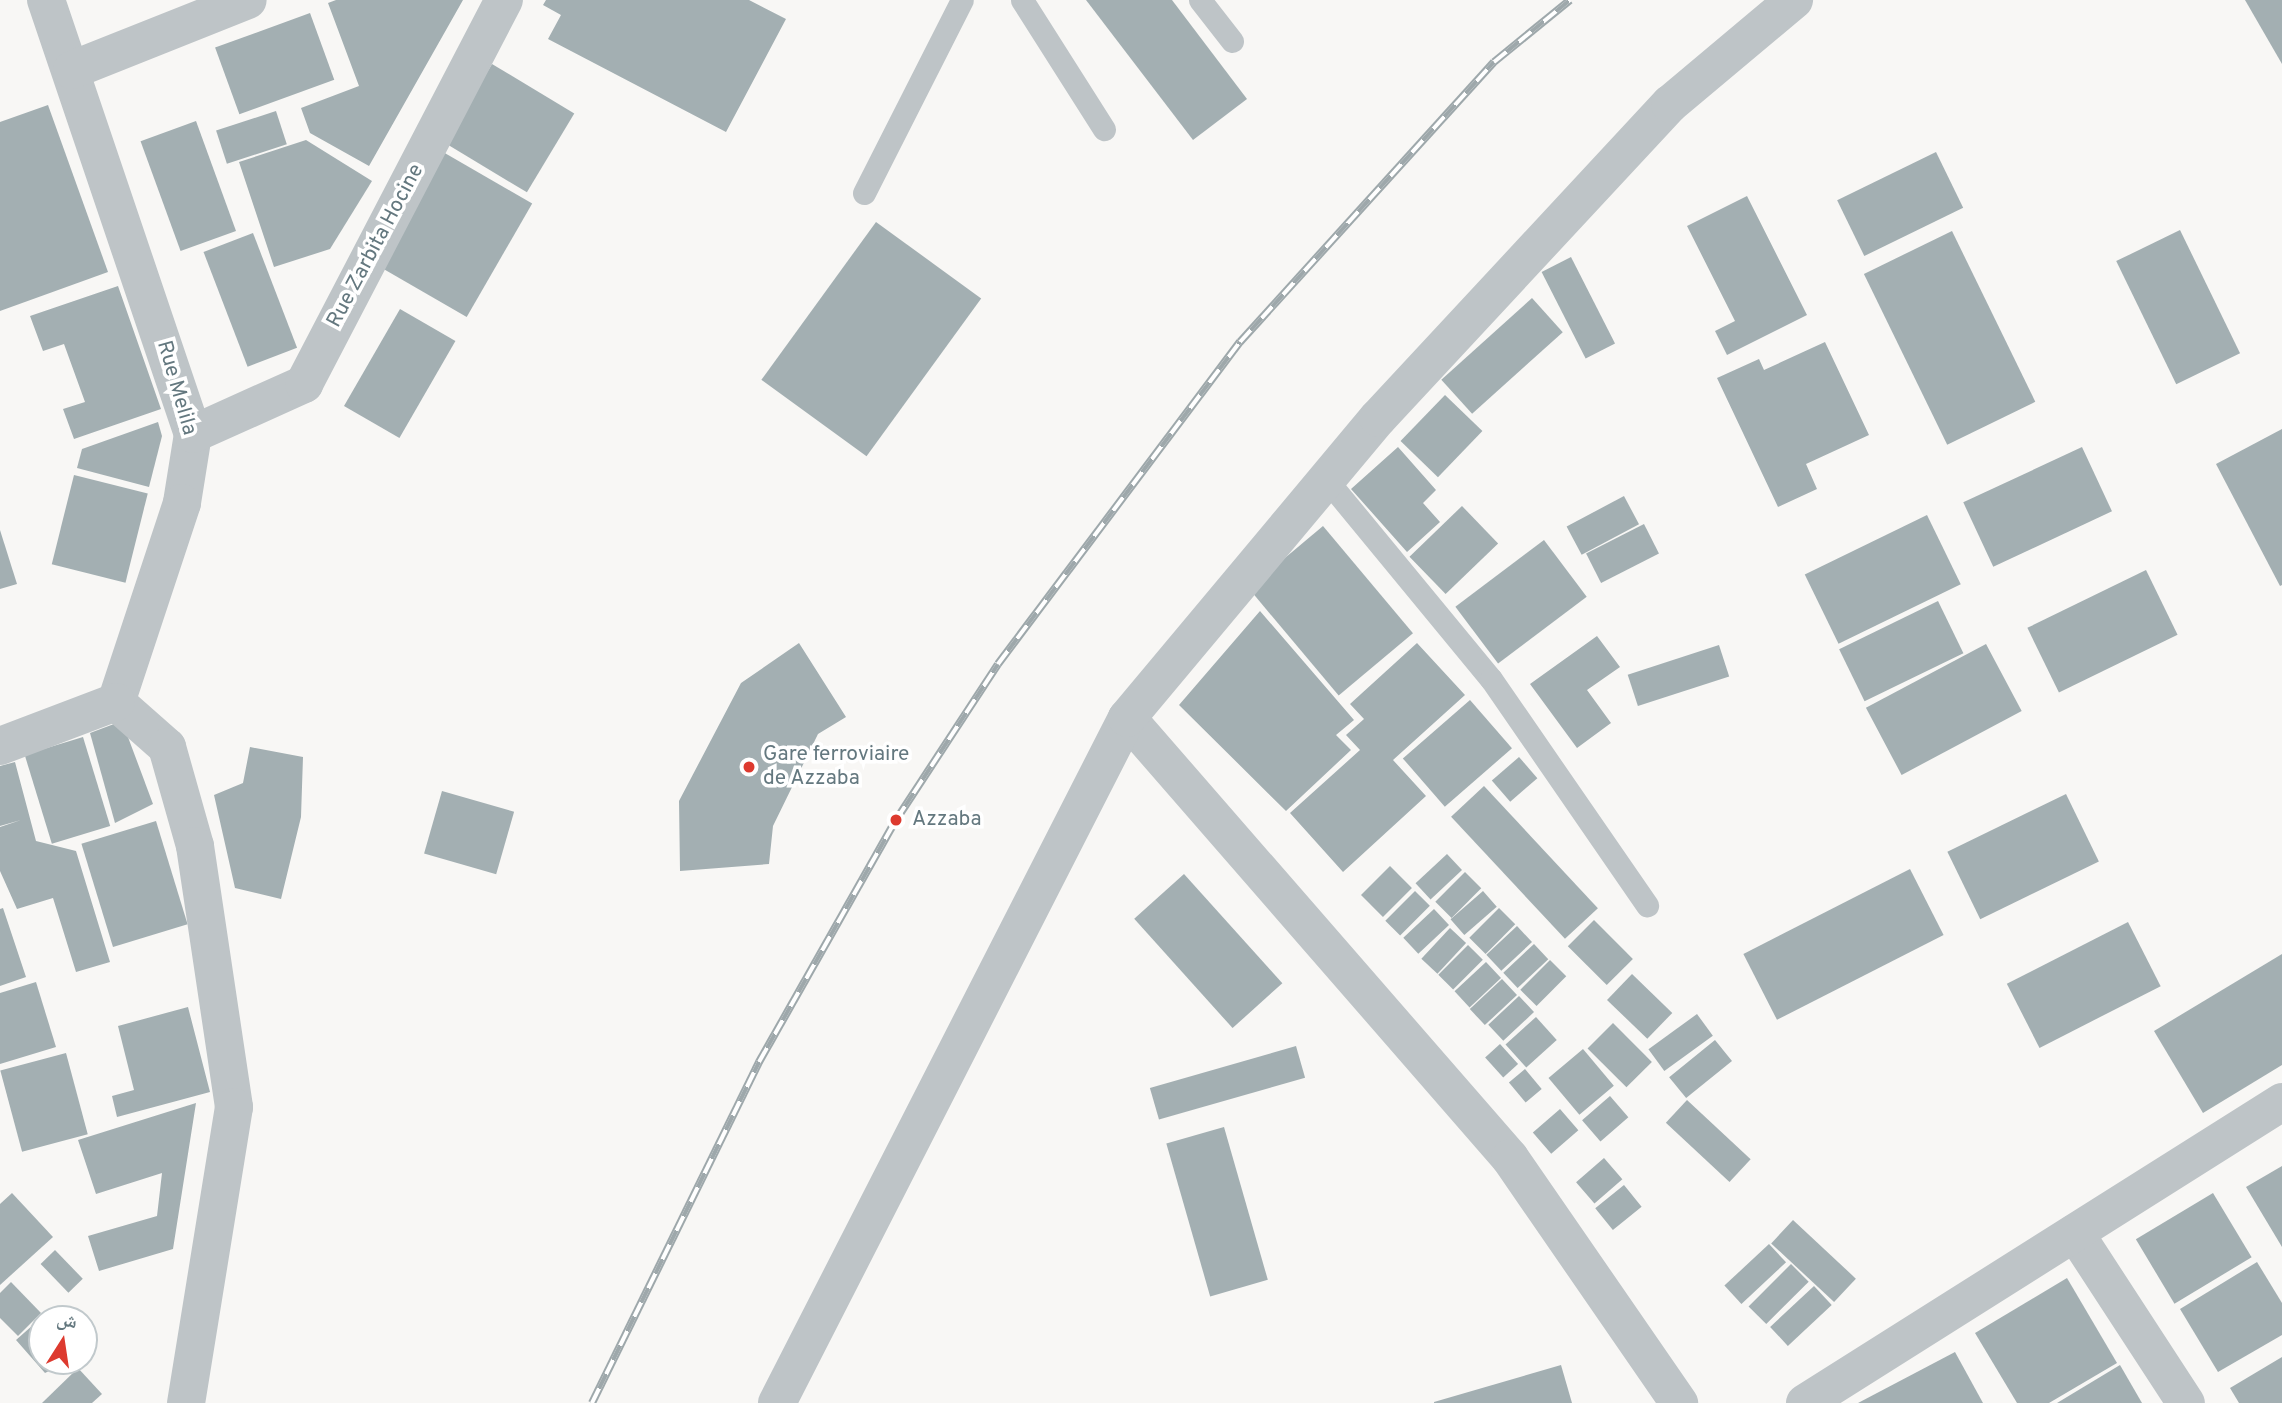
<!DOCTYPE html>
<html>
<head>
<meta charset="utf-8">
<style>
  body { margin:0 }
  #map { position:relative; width:2282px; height:1403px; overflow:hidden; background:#f8f7f5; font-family:Overpass,"Noto Naskh Arabic",sans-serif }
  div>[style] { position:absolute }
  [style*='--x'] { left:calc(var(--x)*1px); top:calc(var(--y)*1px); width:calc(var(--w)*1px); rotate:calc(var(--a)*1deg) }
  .building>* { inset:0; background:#a3afb2; transform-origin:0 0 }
  .service>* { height:23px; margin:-11.5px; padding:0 11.5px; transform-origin:11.5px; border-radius:11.5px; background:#bec4c7 }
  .minor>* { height:38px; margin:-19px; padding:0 19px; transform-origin:19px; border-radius:19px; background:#bec4c7 }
  .rail>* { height:8px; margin-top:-4px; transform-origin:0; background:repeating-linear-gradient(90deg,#fff 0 16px,#9ea8ab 0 32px); box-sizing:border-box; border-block:2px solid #9ea8ab }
  .dots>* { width:19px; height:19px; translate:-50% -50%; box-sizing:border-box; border:4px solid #fff; border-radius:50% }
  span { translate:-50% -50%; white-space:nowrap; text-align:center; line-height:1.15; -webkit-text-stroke:7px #fff; paint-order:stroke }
  .street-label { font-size:21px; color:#64787f }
  .poi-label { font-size:21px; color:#64787f }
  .left { translate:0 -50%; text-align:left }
  .north { position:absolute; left:28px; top:1305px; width:70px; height:70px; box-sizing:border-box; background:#fff; border:2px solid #c1c9cc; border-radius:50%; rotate:12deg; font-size:19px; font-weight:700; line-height:28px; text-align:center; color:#64787f }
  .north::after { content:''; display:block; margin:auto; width:24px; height:32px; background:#dd3a2f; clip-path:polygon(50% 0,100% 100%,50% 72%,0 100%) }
</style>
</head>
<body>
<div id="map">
  <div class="building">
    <div style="clip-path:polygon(336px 0,463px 0,369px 166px,310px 133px,301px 108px,359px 86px,328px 3px)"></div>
    <div style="clip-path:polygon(546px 0,749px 0,786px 19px,726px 132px,548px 39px,561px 15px,543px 5px)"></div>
    <div style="clip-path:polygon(1086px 0,1172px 0,1247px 99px,1193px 140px)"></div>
    <div style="clip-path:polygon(2245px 0,2282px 0,2282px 64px)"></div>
    <div style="left:310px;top:13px;width:71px;height:101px;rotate:70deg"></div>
    <div style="left:492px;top:64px;width:96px;height:92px;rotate:31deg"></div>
    <div style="clip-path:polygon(48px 105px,108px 272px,0 311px,0 122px)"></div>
    <div style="left:276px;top:111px;width:35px;height:63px;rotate:72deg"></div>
    <div style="left:196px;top:121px;width:117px;height:59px;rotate:70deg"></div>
    <div style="clip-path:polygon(306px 140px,372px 181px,330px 249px,274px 267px,239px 162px)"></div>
    <div style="left:443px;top:152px;width:103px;height:131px;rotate:30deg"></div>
    <div style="left:1936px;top:152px;width:62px;height:110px;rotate:64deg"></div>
    <div style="clip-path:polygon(1747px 196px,1807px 315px,1727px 355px,1715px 331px,1735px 321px,1687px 226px)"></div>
    <div style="left:876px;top:222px;width:130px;height:195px;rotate:36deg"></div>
    <div style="left:2180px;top:230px;width:137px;height:71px;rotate:64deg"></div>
    <div style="left:1952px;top:231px;width:190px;height:98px;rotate:64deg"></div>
    <div style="left:253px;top:233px;width:123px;height:53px;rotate:69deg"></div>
    <div style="left:1571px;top:257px;width:97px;height:33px;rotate:63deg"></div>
    <div style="clip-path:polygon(118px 286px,161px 409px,74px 439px,63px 409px,85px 402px,64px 344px,43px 351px,30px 316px)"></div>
    <div style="left:1532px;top:298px;width:46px;height:122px;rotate:48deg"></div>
    <div style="left:400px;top:309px;width:64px;height:112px;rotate:30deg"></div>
    <div style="clip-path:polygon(1825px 342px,1869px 435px,1806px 464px,1817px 489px,1778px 507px,1717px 378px,1759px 359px,1764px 370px)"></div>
    <div style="left:1445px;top:395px;width:52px;height:64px;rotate:44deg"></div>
    <div style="clip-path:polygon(158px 422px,162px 436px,149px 487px,77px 468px,82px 449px)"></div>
    <div style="clip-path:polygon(2282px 429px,2282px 585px,2280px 586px,2216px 464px)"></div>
    <div style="clip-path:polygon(1398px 447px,1436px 490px,1423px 503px,1440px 522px,1407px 552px,1351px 489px)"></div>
    <div style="left:2082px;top:447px;width:71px;height:131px;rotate:65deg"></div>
    <div style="left:74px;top:475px;width:76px;height:92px;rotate:14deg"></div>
    <div style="left:1624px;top:496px;width:32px;height:65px;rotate:62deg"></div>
    <div style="left:1462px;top:506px;width:52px;height:73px;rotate:46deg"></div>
    <div style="left:1927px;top:515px;width:77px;height:136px;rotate:64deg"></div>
    <div style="left:1644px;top:524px;width:33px;height:65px;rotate:63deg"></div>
    <div style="left:1323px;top:526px;width:140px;height:97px;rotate:50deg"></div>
    <div style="clip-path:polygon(0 530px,17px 584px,0 589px)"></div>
    <div style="left:1544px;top:540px;width:71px;height:111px;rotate:53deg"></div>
    <div style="left:2146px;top:570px;width:72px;height:132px;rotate:64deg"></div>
    <div style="left:1938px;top:601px;width:58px;height:110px;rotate:64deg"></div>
    <div style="clip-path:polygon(1260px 611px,1354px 720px,1336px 735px,1351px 750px,1286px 811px,1179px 705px)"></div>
    <div style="clip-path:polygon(1597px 636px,1620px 667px,1587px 690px,1611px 723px,1577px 748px,1530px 684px)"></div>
    <div style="clip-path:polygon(799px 643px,846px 717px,818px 734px,773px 826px,769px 864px,680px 871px,679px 801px,741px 683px)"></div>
    <div style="clip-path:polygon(1417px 643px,1465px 695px,1393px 760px,1426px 796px,1343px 872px,1290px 813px,1360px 750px,1346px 735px,1364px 719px,1350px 704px)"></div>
    <div style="left:1986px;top:644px;width:76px;height:136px;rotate:62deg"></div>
    <div style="left:1719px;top:645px;width:33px;height:96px;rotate:72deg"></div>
    <div style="left:1470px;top:700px;width:64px;height:89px;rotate:49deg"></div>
    <div style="clip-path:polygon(122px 721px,153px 804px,115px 823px,90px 733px)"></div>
    <div style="left:83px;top:737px;width:93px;height:61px;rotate:73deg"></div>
    <div style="clip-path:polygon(250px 747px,303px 757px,301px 817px,281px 899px,235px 888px,214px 795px,243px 783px)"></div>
    <div style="left:1519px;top:757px;width:28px;height:36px;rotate:49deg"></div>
    <div style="clip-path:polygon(15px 762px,36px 841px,76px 851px,110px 962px,76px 972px,53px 898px,17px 909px,0 871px,0 827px,21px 820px,0 826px,0 766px)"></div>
    <div style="left:1484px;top:786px;width:167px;height:45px;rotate:47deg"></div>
    <div style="left:442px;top:791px;width:75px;height:65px;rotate:16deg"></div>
    <div style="left:2066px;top:794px;width:75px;height:132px;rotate:64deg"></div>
    <div style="left:156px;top:821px;width:108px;height:78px;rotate:73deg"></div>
    <div style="left:1447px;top:854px;width:22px;height:43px;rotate:47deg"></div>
    <div style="left:1390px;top:866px;width:31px;height:41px;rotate:45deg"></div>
    <div style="left:1910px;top:869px;width:74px;height:187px;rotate:63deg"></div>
    <div style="left:1465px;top:872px;width:23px;height:42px;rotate:45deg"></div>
    <div style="left:1184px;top:874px;width:147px;height:67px;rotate:48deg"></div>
    <div style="left:1415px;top:891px;width:21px;height:42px;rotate:45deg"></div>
    <div style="left:1483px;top:891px;width:21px;height:43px;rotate:49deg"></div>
    <div style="clip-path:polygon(3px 908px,26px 977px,0 986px,0 909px)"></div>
    <div style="left:1499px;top:908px;width:23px;height:42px;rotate:45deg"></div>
    <div style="left:1434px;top:909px;width:22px;height:42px;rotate:47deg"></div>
    <div style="left:1594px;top:920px;width:55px;height:37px;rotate:45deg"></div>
    <div style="left:2128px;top:922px;width:72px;height:136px;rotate:63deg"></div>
    <div style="left:1517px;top:926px;width:22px;height:42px;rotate:47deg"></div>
    <div style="left:1450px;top:928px;width:22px;height:42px;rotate:43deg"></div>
    <div style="left:1534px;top:944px;width:21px;height:42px;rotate:47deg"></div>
    <div style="left:1468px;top:945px;width:21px;height:42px;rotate:45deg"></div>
    <div style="clip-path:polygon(2282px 954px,2282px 1065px,2203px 1113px,2154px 1031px)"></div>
    <div style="left:1550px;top:960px;width:23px;height:42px;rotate:45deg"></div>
    <div style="left:1486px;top:962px;width:22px;height:43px;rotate:47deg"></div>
    <div style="left:1632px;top:974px;width:56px;height:36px;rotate:44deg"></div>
    <div style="left:1502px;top:979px;width:22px;height:44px;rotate:47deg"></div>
    <div style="clip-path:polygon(36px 982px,56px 1047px,0 1064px,0 993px)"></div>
    <div style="left:1519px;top:996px;width:22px;height:42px;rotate:47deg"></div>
    <div style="clip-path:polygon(188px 1007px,210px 1092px,117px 1117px,112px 1096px,134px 1090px,118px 1026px)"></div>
    <div style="left:1697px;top:1014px;width:27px;height:60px;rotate:54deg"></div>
    <div style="left:1536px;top:1017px;width:31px;height:41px;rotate:48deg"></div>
    <div style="left:1613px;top:1023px;width:55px;height:36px;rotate:45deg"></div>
    <div style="left:1715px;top:1040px;width:27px;height:59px;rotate:51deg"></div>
    <div style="left:1500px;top:1044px;width:27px;height:20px;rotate:48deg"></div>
    <div style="left:1296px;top:1046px;width:33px;height:152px;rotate:74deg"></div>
    <div style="left:1583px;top:1049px;width:48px;height:45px;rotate:50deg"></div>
    <div style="left:66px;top:1053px;width:84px;height:68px;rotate:75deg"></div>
    <div style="left:1525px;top:1069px;width:26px;height:21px;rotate:50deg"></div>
    <div style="left:1610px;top:1096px;width:28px;height:37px;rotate:49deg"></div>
    <div style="left:1687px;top:1100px;width:87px;height:31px;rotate:43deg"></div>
    <div style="clip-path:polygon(196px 1103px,173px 1249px,99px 1271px,88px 1236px,157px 1216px,162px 1173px,96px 1194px,78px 1140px)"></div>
    <div style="left:1560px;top:1109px;width:28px;height:36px;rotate:49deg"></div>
    <div style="left:1224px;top:1127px;width:159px;height:60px;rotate:74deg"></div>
    <div style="left:1604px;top:1158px;width:28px;height:37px;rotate:49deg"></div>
    <div style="clip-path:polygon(2282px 1166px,2282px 1247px,2246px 1187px)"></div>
    <div style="left:1624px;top:1185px;width:28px;height:37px;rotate:51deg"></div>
    <div style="clip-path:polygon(12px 1193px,53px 1237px,0 1285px,0 1204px)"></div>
    <div style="left:2213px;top:1193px;width:75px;height:90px;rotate:59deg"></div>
    <div style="left:1793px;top:1220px;width:86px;height:32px;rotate:43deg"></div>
    <div style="left:1769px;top:1244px;width:25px;height:61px;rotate:47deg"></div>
    <div style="left:55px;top:1250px;width:40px;height:20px;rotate:46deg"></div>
    <div style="clip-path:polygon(2257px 1262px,2282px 1303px,2282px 1335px,2218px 1372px,2180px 1309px)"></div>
    <div style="left:1791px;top:1264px;width:25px;height:60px;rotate:45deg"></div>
    <div style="clip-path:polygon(2067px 1278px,2117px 1363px,2049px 1403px,2017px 1403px,1975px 1333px)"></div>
    <div style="clip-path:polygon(11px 1282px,41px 1313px,18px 1336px,0 1318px,0 1293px)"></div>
    <div style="left:1814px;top:1286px;width:26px;height:60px;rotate:47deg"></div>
    <div style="clip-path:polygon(50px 1310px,58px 1319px,42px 1319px,42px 1361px,81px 1361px,66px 1374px,59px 1366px,45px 1373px,16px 1340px)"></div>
    <div style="clip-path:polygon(1955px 1352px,1983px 1403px,1858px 1403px)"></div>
    <div style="clip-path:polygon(2282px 1357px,2282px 1403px,2239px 1403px,2230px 1388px)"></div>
    <div style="clip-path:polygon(1561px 1365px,1572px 1403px,1434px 1403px,1434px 1402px)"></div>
    <div style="clip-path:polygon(2120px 1365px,2142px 1403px,2057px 1403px)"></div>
    <div style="clip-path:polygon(78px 1368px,102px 1394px,92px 1403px,42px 1403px)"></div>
  </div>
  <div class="service">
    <div style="--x:1022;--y:0;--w:153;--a:57.6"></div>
    <div style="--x:1200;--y:0;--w:52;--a:52"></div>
    <div style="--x:864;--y:193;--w:216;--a:-63.1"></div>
    <div style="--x:1326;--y:479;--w:259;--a:50.5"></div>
    <div style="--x:1491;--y:679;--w:275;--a:55.4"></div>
  </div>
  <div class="minor">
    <div style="--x:46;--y:0;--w:458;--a:71.3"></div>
    <div style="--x:193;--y:434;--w:70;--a:99.1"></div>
    <div style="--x:182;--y:503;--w:210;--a:108.3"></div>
    <div style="--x:72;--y:70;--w:189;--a:-21.7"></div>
    <div style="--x:193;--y:434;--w:122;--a:-24.2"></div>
    <div style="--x:304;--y:384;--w:433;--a:-62.5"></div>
    <div style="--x:116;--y:702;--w:68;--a:41.4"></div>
    <div style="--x:167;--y:747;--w:103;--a:74.2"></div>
    <div style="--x:195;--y:846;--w:264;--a:81.5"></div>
    <div style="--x:234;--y:1107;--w:300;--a:99.2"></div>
    <div style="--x:1127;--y:718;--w:583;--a:48.96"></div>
    <div style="--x:1510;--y:1158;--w:298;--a:55.4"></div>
    <div style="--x:0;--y:746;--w:124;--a:-20.8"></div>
    <div style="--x:2075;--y:1233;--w:203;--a:56.9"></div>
    <div style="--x:777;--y:1403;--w:769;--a:-62.94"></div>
    <div style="--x:1127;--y:718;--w:391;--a:-50.1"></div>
    <div style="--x:1378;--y:418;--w:429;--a:-47.1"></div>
    <div style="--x:1670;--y:104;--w:162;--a:-40"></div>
    <div style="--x:1805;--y:1403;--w:564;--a:-32.25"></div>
  </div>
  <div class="rail">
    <div style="--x:592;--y:1403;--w:380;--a:-63.9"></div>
    <div style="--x:759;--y:1062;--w:278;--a:-60.5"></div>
    <div style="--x:896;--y:820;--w:186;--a:-56.8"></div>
    <div style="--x:998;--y:664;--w:403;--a:-53.1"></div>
    <div style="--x:1240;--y:342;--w:378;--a:-47.8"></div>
    <div style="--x:1494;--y:62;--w:98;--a:-39.2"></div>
  </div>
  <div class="dots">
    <div style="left:749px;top:767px;background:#dd3a2f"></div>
    <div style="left:896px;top:820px;background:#dd3a2f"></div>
  </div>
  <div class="street-label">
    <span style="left:376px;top:246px;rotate:-62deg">Rue Zarbita Hocine</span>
    <span style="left:176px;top:388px;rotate:74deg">Rue Melila</span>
  </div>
  <div class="poi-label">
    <span class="left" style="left:763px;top:767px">Gare ferroviaire<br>de Azzaba</span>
    <span class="left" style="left:912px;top:820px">Azzaba</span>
  </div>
  <div class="north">ش</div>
</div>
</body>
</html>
